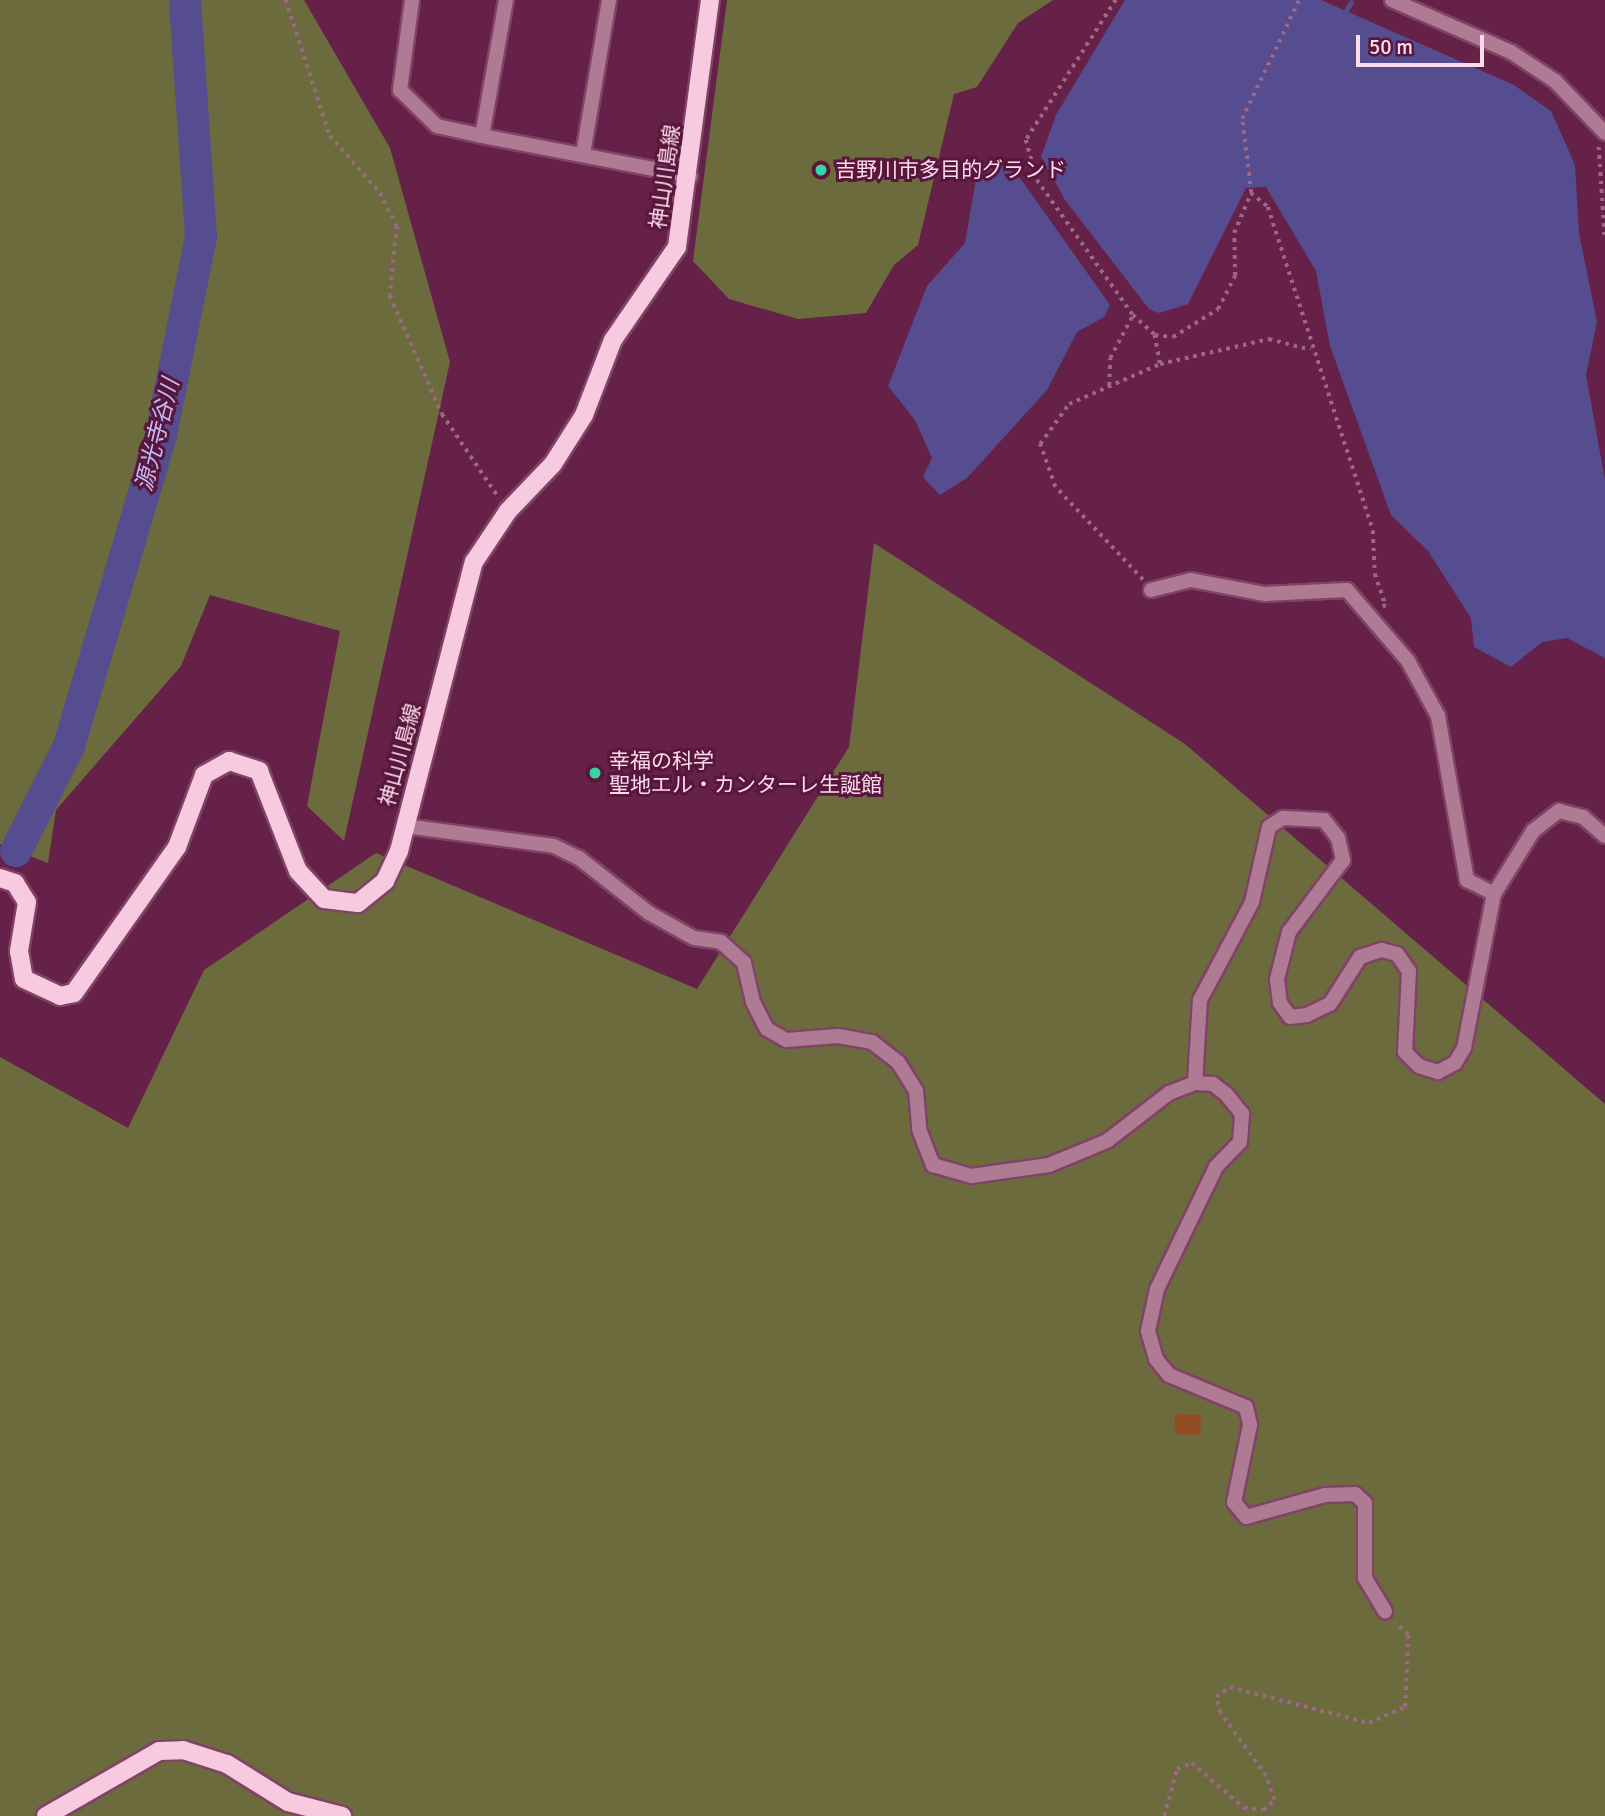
<!DOCTYPE html>
<html>
<head>
<meta charset="utf-8">
<style>
  body { margin:0 }
  #map { position:relative; width:1605px; height:1816px; overflow:hidden; background:#652148; font-family:Signika,"Noto Sans JP",sans-serif }
  div>[style] { position:absolute }
  [style*='--x'] { left:calc(var(--x)*1px); top:calc(var(--y)*1px); width:calc(var(--w)*1px); rotate:calc(var(--a)*1deg) }
  .green>* { inset:0; background:#6c6b3e }
  .water>* { inset:0; background:#564c90 }
  .stream>* { height:5px; margin:-2.5px; padding:0 2.5px; transform-origin:2.5px; border-radius:2.5px; background:#564c90 }
  .river>* { height:32px; margin:-16px; padding:0 16px; transform-origin:16px; border-radius:16px; background:#564c90 }
  .building>* { inset:0; background:#924d25; transform-origin:0 0 }
  .path>* { height:3.5px; margin-top:-1.75px; transform-origin:0; background:repeating-linear-gradient(90deg,#9f6786 0 3.5px,transparent 0 8.5px) }
  .roads { filter:drop-shadow(2px 0 #804265) drop-shadow(-2px 0 #804265) drop-shadow(0 2px #804265) drop-shadow(0 -2px #804265) }
  .street>* { height:14px; margin:-7px; padding:0 7px; transform-origin:7px; border-radius:7px; background:#af7a94 }
  .primary>* { height:18px; margin:-9px; padding:0 9px; transform-origin:9px; border-radius:9px; background:#f7cadf }
  .dots>* { width:19px; height:19px; translate:-50% -50%; box-sizing:border-box; border:4px solid #59163d; border-radius:50% }
  span { translate:-50% -50%; white-space:nowrap; text-align:center; line-height:1.15; -webkit-text-stroke:6px #59163d; paint-order:stroke }
  .poi-label { font-size:21px; color:#fddbeb }
  .left { translate:0 -50%; text-align:left }
  .street-label { font-size:21px; color:#fddbeb }
  .water-label { font-size:23px; color:#c1bdf7; font-style:italic }
  .scale { position:absolute; left:1356px; top:35px; width:128px; height:32px; box-sizing:border-box; border:4px solid #fddbeb; border-top:0; padding-left:9px; font-size:21px; line-height:24px; white-space:nowrap; color:#fddbeb; -webkit-text-stroke:5px #59163d; paint-order:stroke }
</style>
</head>
<body>
<div id="map">
  <div class="green">
    <div style="clip-path:polygon(0 0,304px 0,390px 148px,450px 362px,344px 841px,307px 806px,340px 631px,210px 595px,181px 666px,56px 810px,48px 863px,0 844px)"></div>
    <div style="clip-path:polygon(727px 0,1053px 0,1018px 23px,977px 87px,954px 94px,918px 245px,894px 265px,866px 313px,798px 319px,729px 299px,693px 261px)"></div>
    <div style="clip-path:polygon(874px 543px,1185px 744px,1605px 1104px,1605px 1816px,0 1816px,0 1057px,128px 1128px,204px 970px,376px 853px,697px 989px,849px 747px)"></div>
  </div>
  <div class="water">
    <div style="clip-path:polygon(1125px 0,1321px 0,1514px 85px,1551px 111px,1575px 165px,1579px 233px,1597px 322px,1586px 375px,1605px 480px,1605px 658px,1567px 638px,1542px 642px,1511px 667px,1474px 647px,1471px 618px,1428px 551px,1391px 515px,1330px 346px,1316px 271px,1266px 187px,1246px 188px,1188px 304px,1159px 313px,1149px 309px,1065px 200px,1041px 157px,1056px 115px)"></div>
    <div style="clip-path:polygon(988px 161px,1006px 164px,1023px 182px,1110px 305px,1104px 317px,1077px 332px,1047px 390px,967px 478px,940px 495px,923px 477px,932px 458px,915px 420px,888px 386px,927px 286px,965px 243px,976px 179px)"></div>
  </div>
  <div class="stream">
    <div style="--x:1346;--y:11;--w:10;--a:-61"></div>
  </div>
  <div class="river">
    <div style="--x:16;--y:851;--w:118;--a:-63.2"></div>
    <div style="--x:69;--y:746;--w:324;--a:-73.5"></div>
    <div style="--x:161;--y:435;--w:202;--a:-78.6"></div>
    <div style="--x:201;--y:237;--w:238;--a:-93.9"></div>
  </div>
  <div class="building">
    <div style="left:1175px;top:1414px;width:26px;height:20px;rotate:2deg"></div>
  </div>
  <div class="path">
    <div style="--x:286;--y:0;--w:143;--a:72.1"></div>
    <div style="--x:330;--y:136;--w:76;--a:48.7"></div>
    <div style="--x:380;--y:193;--w:37;--a:63"></div>
    <div style="--x:397;--y:226;--w:70;--a:95.7"></div>
    <div style="--x:390;--y:296;--w:129;--a:66.2"></div>
    <div style="--x:442;--y:414;--w:102;--a:55.8"></div>
    <div style="--x:1116;--y:0;--w:166;--a:122.7"></div>
    <div style="--x:1026;--y:140;--w:41;--a:74.6"></div>
    <div style="--x:1037;--y:180;--w:166;--a:54.6"></div>
    <div style="--x:1133;--y:315;--w:30;--a:42"></div>
    <div style="--x:1155;--y:335;--w:18;--a:6"></div>
    <div style="--x:1173;--y:337;--w:53;--a:-31.9"></div>
    <div style="--x:1218;--y:309;--w:37;--a:-63"></div>
    <div style="--x:1235;--y:276;--w:43;--a:-91.3"></div>
    <div style="--x:1234;--y:233;--w:43;--a:-67"></div>
    <div style="--x:1251;--y:193;--w:22;--a:39"></div>
    <div style="--x:1268;--y:207;--w:341;--a:72"></div>
    <div style="--x:1373;--y:531;--w:43;--a:87.3"></div>
    <div style="--x:1375;--y:574;--w:34;--a:71"></div>
    <div style="--x:1386;--y:606;--w:7;--a:172"></div>
    <div style="--x:1599;--y:147;--w:92;--a:86.3"></div>
    <div style="--x:1251;--y:193;--w:75;--a:-96.9"></div>
    <div style="--x:1242;--y:119;--w:132;--a:-64.4"></div>
    <div style="--x:1155;--y:335;--w:29;--a:80"></div>
    <div style="--x:1109;--y:386;--w:28;--a:-88"></div>
    <div style="--x:1110;--y:358;--w:49;--a:-61.9"></div>
    <div style="--x:1143;--y:580;--w:128;--a:-133.4"></div>
    <div style="--x:1055;--y:487;--w:46;--a:-109.2"></div>
    <div style="--x:1040;--y:444;--w:49;--a:-54.1"></div>
    <div style="--x:1069;--y:404;--w:99;--a:-23.7"></div>
    <div style="--x:1160;--y:364;--w:112;--a:-12.9"></div>
    <div style="--x:1269;--y:339;--w:43;--a:14.7"></div>
    <div style="--x:1164;--y:1816;--w:49;--a:-74.5"></div>
    <div style="--x:1177;--y:1769;--w:16;--a:-22"></div>
    <div style="--x:1192;--y:1763;--w:69;--a:40.9"></div>
    <div style="--x:1244;--y:1808;--w:19;--a:6"></div>
    <div style="--x:1263;--y:1810;--w:15;--a:-42"></div>
    <div style="--x:1274;--y:1800;--w:25;--a:-108"></div>
    <div style="--x:1266;--y:1776;--w:78;--a:-126.1"></div>
    <div style="--x:1220;--y:1713;--w:16;--a:-104"></div>
    <div style="--x:1216;--y:1697;--w:17;--a:-36"></div>
    <div style="--x:1230;--y:1687;--w:144;--a:14.5"></div>
    <div style="--x:1369;--y:1723;--w:39;--a:-24"></div>
    <div style="--x:1405;--y:1707;--w:72;--a:-87.6"></div>
    <div style="--x:1408;--y:1635;--w:18;--a:-135"></div>
  </div>
  <div class="roads">
    <div class="street">
      <div style="--x:412;--y:0;--w:91;--a:97.6"></div>
      <div style="--x:400;--y:90;--w:52;--a:44.2"></div>
      <div style="--x:437;--y:126;--w:46;--a:12.5"></div>
      <div style="--x:506;--y:0;--w:138;--a:100"></div>
      <div style="--x:482;--y:136;--w:212;--a:10.9"></div>
      <div style="--x:1392;--y:0;--w:130;--a:23.6"></div>
      <div style="--x:1511;--y:52;--w:53;--a:33.4"></div>
      <div style="--x:1555;--y:81;--w:72;--a:46.1"></div>
      <div style="--x:583;--y:154;--w:156;--a:-80.4"></div>
      <div style="--x:1151;--y:590;--w:41;--a:-14"></div>
      <div style="--x:1191;--y:580;--w:74;--a:10.9"></div>
      <div style="--x:1264;--y:594;--w:83;--a:-2.8"></div>
      <div style="--x:1347;--y:590;--w:94;--a:49.3"></div>
      <div style="--x:1408;--y:661;--w:63;--a:61.4"></div>
      <div style="--x:1438;--y:716;--w:167;--a:80"></div>
      <div style="--x:1467;--y:880;--w:30;--a:27"></div>
      <div style="--x:405;--y:826;--w:150;--a:7.6"></div>
      <div style="--x:554;--y:846;--w:28;--a:26"></div>
      <div style="--x:579;--y:858;--w:89;--a:38.2"></div>
      <div style="--x:649;--y:913;--w:51;--a:29.1"></div>
      <div style="--x:694;--y:938;--w:27;--a:8"></div>
      <div style="--x:721;--y:942;--w:31;--a:42"></div>
      <div style="--x:744;--y:963;--w:40;--a:77"></div>
      <div style="--x:753;--y:1002;--w:30;--a:63"></div>
      <div style="--x:767;--y:1029;--w:22;--a:30"></div>
      <div style="--x:786;--y:1040;--w:52;--a:-4.4"></div>
      <div style="--x:838;--y:1036;--w:35;--a:10"></div>
      <div style="--x:872;--y:1042;--w:33;--a:38"></div>
      <div style="--x:898;--y:1062;--w:34;--a:58"></div>
      <div style="--x:916;--y:1091;--w:38;--a:85"></div>
      <div style="--x:919;--y:1129;--w:39;--a:69"></div>
      <div style="--x:933;--y:1165;--w:40;--a:16"></div>
      <div style="--x:971;--y:1176;--w:79;--a:-8"></div>
      <div style="--x:1049;--y:1165;--w:63;--a:-22.5"></div>
      <div style="--x:1107;--y:1141;--w:78;--a:-37.7"></div>
      <div style="--x:1169;--y:1093;--w:28;--a:-21"></div>
      <div style="--x:1195;--y:1083;--w:18;--a:3"></div>
      <div style="--x:1213;--y:1084;--w:16;--a:38"></div>
      <div style="--x:1226;--y:1094;--w:26;--a:51"></div>
      <div style="--x:1242;--y:1114;--w:28;--a:94"></div>
      <div style="--x:1240;--y:1142;--w:35;--a:134"></div>
      <div style="--x:1216;--y:1167;--w:136;--a:115.8"></div>
      <div style="--x:1157;--y:1289;--w:43;--a:102.1"></div>
      <div style="--x:1148;--y:1331;--w:29;--a:74"></div>
      <div style="--x:1156;--y:1359;--w:21;--a:51"></div>
      <div style="--x:1169;--y:1375;--w:83;--a:22.6"></div>
      <div style="--x:1246;--y:1407;--w:18;--a:77"></div>
      <div style="--x:1250;--y:1425;--w:79;--a:101.7"></div>
      <div style="--x:1234;--y:1502;--w:19;--a:51"></div>
      <div style="--x:1246;--y:1517;--w:82;--a:-15.6"></div>
      <div style="--x:1325;--y:1495;--w:30;--a:-2"></div>
      <div style="--x:1355;--y:1494;--w:13;--a:42"></div>
      <div style="--x:1365;--y:1503;--w:75;--a:90"></div>
      <div style="--x:1365;--y:1578;--w:39;--a:59"></div>
      <div style="--x:1195;--y:1083;--w:83;--a:-86.6"></div>
      <div style="--x:1200;--y:1000;--w:111;--a:-62"></div>
      <div style="--x:1252;--y:902;--w:77;--a:-77.2"></div>
      <div style="--x:1269;--y:827;--w:17;--a:-33"></div>
      <div style="--x:1283;--y:818;--w:41;--a:2.8"></div>
      <div style="--x:1324;--y:820;--w:23;--a:52"></div>
      <div style="--x:1338;--y:838;--w:23;--a:77"></div>
      <div style="--x:1343;--y:860;--w:90;--a:126.9"></div>
      <div style="--x:1289;--y:932;--w:49;--a:104.3"></div>
      <div style="--x:1277;--y:979;--w:24;--a:83"></div>
      <div style="--x:1280;--y:1003;--w:17;--a:54"></div>
      <div style="--x:1290;--y:1017;--w:17;--a:-7"></div>
      <div style="--x:1307;--y:1015;--w:25;--a:-26"></div>
      <div style="--x:1330;--y:1004;--w:56;--a:-57.4"></div>
      <div style="--x:1360;--y:957;--w:23;--a:-18"></div>
      <div style="--x:1382;--y:950;--w:16;--a:15"></div>
      <div style="--x:1397;--y:954;--w:21;--a:55"></div>
      <div style="--x:1409;--y:971;--w:81;--a:92.8"></div>
      <div style="--x:1405;--y:1052;--w:20;--a:45"></div>
      <div style="--x:1419;--y:1066;--w:20;--a:18"></div>
      <div style="--x:1438;--y:1072;--w:19;--a:-28"></div>
      <div style="--x:1455;--y:1063;--w:17;--a:-59"></div>
      <div style="--x:1464;--y:1048;--w:157;--a:-79"></div>
      <div style="--x:1494;--y:894;--w:74;--a:-58.2"></div>
      <div style="--x:1533;--y:831;--w:33;--a:-38"></div>
      <div style="--x:1559;--y:811;--w:25;--a:14"></div>
      <div style="--x:1583;--y:817;--w:29;--a:41"></div>
    </div>
    <div class="primary">
      <div style="--x:0;--y:878;--w:16;--a:18"></div>
      <div style="--x:15;--y:883;--w:22;--a:58"></div>
      <div style="--x:27;--y:902;--w:50;--a:99.3"></div>
      <div style="--x:19;--y:951;--w:28;--a:80"></div>
      <div style="--x:24;--y:979;--w:40;--a:25"></div>
      <div style="--x:60;--y:996;--w:14;--a:-12"></div>
      <div style="--x:74;--y:993;--w:179;--a:-54.8"></div>
      <div style="--x:177;--y:847;--w:77;--a:-69.4"></div>
      <div style="--x:204;--y:775;--w:29;--a:-29"></div>
      <div style="--x:229;--y:761;--w:32;--a:18"></div>
      <div style="--x:259;--y:771;--w:107;--a:68.7"></div>
      <div style="--x:298;--y:871;--w:38;--a:47"></div>
      <div style="--x:324;--y:899;--w:34;--a:7"></div>
      <div style="--x:358;--y:903;--w:35;--a:-39"></div>
      <div style="--x:385;--y:881;--w:33;--a:-65"></div>
      <div style="--x:399;--y:851;--w:299;--a:-75.5"></div>
      <div style="--x:474;--y:562;--w:61;--a:-56.3"></div>
      <div style="--x:508;--y:511;--w:65;--a:-46.2"></div>
      <div style="--x:553;--y:464;--w:58;--a:-57.7"></div>
      <div style="--x:584;--y:415;--w:80;--a:-68.9"></div>
      <div style="--x:613;--y:340;--w:113;--a:-55.5"></div>
      <div style="--x:677;--y:247;--w:249;--a:-82.4"></div>
      <div style="--x:46;--y:1816;--w:130;--a:-29.9"></div>
      <div style="--x:159;--y:1751;--w:24;--a:-2"></div>
      <div style="--x:183;--y:1750;--w:46;--a:17.7"></div>
      <div style="--x:227;--y:1764;--w:72;--a:31.9"></div>
      <div style="--x:288;--y:1802;--w:56;--a:14.5"></div>
    </div>
  </div>
  <div class="dots">
    <div style="left:821px;top:170px;background:#38d4a6"></div>
    <div style="left:595px;top:773px;background:#38d4a6"></div>
  </div>
  <div class="poi-label">
    <span class="left" style="left:835px;top:170px">吉野川市多目的グランド</span>
    <span class="left" style="left:609px;top:773px">幸福の科学<br>聖地エル・カンターレ生誕館</span>
  </div>
  <div class="street-label">
    <span style="left:665px;top:177px;rotate:-82deg">神山川島線</span>
    <span style="left:400px;top:755px;rotate:-75deg">神山川島線</span>
  </div>
  <div class="water-label">
    <span style="left:158px;top:435px;rotate:-76deg">源光寺谷川</span>
  </div>
  <div class="scale">50 m</div>
</div>
</body>
</html>
